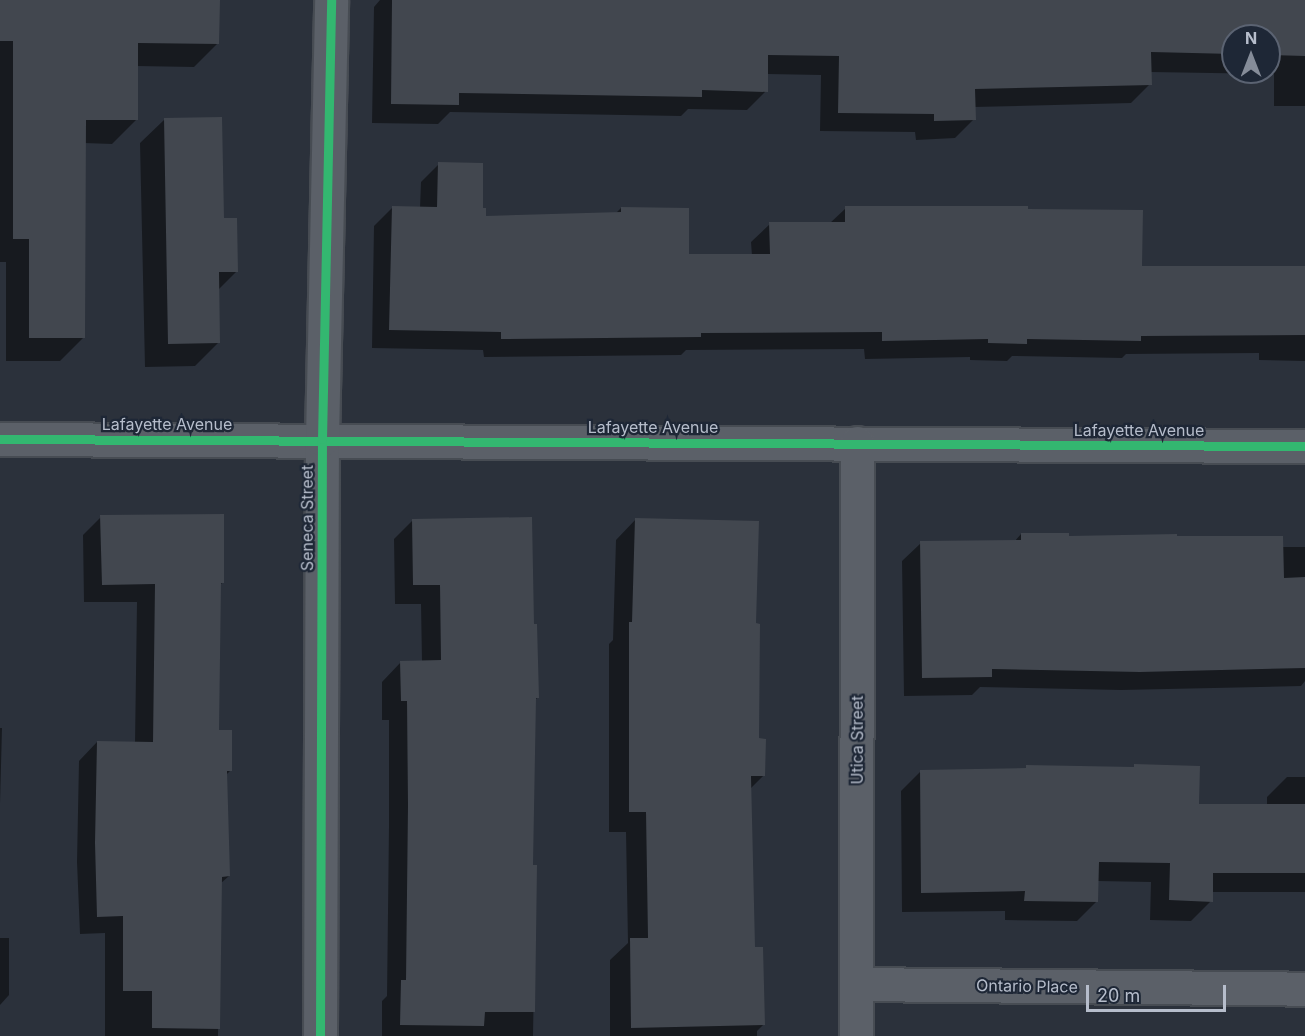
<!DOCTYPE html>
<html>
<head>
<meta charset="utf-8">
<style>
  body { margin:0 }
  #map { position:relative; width:1305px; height:1036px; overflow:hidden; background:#2b313b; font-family:Inter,sans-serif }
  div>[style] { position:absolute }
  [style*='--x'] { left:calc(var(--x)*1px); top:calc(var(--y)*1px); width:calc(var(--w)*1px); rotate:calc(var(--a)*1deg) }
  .shadow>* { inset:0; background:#0007 }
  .building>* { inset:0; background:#42474f }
  .roads { filter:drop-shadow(2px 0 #474c53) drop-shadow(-2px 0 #474c53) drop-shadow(0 2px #474c53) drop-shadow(0 -2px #474c53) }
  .minor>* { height:33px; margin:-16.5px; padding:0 16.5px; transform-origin:16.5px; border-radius:16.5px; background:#5b6068 }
  .cycleway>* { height:9px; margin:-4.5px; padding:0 4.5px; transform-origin:4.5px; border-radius:4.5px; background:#33b770 }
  span { translate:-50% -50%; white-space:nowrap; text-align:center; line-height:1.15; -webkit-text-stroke:4.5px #1e2736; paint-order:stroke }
  .street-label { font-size:16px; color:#b6bdcb }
  .north { position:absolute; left:1221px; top:24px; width:60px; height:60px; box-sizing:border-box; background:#1e2736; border:2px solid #5b6372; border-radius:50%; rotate:0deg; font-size:16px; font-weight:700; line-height:24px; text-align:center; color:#b6bdcb }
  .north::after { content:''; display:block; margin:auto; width:21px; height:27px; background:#858c99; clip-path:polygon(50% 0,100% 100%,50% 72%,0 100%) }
  .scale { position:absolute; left:1086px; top:985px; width:140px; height:27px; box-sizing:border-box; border:3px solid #b6bdcb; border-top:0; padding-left:8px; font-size:18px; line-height:21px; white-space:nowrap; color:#b6bdcb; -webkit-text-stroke:4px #1e2736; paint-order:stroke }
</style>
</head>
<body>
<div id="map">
  <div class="shadow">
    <div style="clip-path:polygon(0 0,219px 0,218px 43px,194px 67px,136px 66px,136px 120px,112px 144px,84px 143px,83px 338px,60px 361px,6px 361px,6px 262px,0 262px)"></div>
    <div style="clip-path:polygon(evenodd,380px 0,1305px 0,1305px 106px,1274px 106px,1274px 74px,1150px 72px,1150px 84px,1131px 103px,974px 107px,974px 119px,955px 138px,916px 140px,915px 132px,820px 131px,821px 75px,767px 74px,766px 91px,747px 110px,688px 109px,681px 116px,450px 112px,438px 124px,372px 123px,374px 7px,380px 0,1233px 36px,1269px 36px,1269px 72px,1233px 72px,1233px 36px)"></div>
    <div style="clip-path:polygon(164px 120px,222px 220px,236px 272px,218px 290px,219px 342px,195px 366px,145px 367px,140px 143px)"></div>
    <div style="clip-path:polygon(439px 164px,481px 210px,485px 217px,615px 214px,621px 208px,687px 256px,752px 256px,751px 242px,770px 224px,829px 224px,846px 208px,1027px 210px,1141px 267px,1305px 268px,1305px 361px,1259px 360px,1259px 353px,1126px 354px,1122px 358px,1012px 356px,1007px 361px,970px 360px,970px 357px,865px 359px,864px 349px,686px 350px,681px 355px,484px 357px,483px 350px,372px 348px,374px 226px,392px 208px,420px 208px,421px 182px)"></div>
    <div style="clip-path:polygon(101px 517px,223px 582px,219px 586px,217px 731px,230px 771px,226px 775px,229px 876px,220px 884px,218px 1036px,105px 1036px,105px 933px,80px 934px,77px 862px,79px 761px,97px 742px,135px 743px,137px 602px,84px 602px,83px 535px)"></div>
    <div style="clip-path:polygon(636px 519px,754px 625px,757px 740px,764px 775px,750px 789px,753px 949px,763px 1025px,757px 1031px,757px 1036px,610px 1036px,610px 960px,628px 943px,626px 832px,609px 832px,609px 644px,613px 640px,616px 540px)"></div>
    <div style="clip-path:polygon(413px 520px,532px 625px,537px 698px,534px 701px,532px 867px,536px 867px,533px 1036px,382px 1036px,382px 1001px,387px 996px,389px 825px,389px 720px,382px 720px,382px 682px,401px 662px,422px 662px,421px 604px,395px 604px,394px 539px)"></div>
    <div style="clip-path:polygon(1021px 534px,1068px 538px,1176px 538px,1282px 547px,1305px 547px,1305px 681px,1301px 686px,1121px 690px,980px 687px,972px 695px,904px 696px,902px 561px,921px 543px,1014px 542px)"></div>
    <div style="clip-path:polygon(0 728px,2px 728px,0 804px)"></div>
    <div style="clip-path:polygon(1027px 767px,1198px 805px,1267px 805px,1267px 797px,1287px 777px,1305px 777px,1305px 892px,1211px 892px,1211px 901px,1191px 921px,1150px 920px,1151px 882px,1097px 881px,1097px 901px,1077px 921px,1005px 920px,1005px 911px,902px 912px,901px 791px,921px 771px,1023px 770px)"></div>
    <div style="clip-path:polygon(0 938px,9px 938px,9px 995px,0 1005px)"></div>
  </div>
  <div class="building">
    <div style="clip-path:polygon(0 0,220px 0,219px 44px,138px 43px,138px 120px,86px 120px,85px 338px,29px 338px,29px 239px,13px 239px,13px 41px,0 41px)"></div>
    <div style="clip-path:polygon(392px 0,1305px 0,1305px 56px,1269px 55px,1269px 36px,1233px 36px,1233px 54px,1151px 52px,1152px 85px,975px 89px,976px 120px,934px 121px,934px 114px,838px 113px,839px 56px,768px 55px,768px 92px,702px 90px,702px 97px,459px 93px,459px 105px,391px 104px)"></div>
    <div style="clip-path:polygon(222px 117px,224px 218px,237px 218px,238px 272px,219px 272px,220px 343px,168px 344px,164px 118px)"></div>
    <div style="clip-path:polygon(438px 162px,483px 163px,483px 208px,486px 208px,486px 216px,621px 212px,621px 207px,689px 208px,689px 254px,770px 254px,769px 222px,845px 222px,845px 206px,1028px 206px,1028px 209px,1143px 210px,1142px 266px,1305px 266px,1305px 335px,1141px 336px,1141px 341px,1027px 339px,1027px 344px,988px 343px,988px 339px,882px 341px,882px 332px,701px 333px,701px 337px,501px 339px,501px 332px,389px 330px,392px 206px,437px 207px)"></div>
    <div style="clip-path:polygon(224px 514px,224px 583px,221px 583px,219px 730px,232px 730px,232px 771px,227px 771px,230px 876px,222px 877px,220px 1029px,152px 1028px,152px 991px,123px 991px,123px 916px,97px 917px,95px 843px,97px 741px,153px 742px,155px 584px,102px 585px,100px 515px)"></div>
    <div style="clip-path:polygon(532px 517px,534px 624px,537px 624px,539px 698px,536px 698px,533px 865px,537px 865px,535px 1012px,485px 1012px,484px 1026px,400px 1025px,401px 980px,406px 980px,408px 805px,407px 701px,401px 701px,400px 661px,441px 660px,440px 585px,413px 585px,412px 519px)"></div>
    <div style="clip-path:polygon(635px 518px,759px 521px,756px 623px,760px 624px,759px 738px,766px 739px,765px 776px,751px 776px,755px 947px,763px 947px,765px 1025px,631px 1028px,630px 938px,648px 938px,646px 812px,629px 812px,629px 622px,632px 622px)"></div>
    <div style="clip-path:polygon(1021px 533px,1069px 533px,1069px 536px,1177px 534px,1177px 536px,1283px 536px,1284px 578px,1305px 577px,1305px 668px,1140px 672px,992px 669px,992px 677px,922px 678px,920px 541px,1021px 540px)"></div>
    <div style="clip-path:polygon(1134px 764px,1200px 766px,1199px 804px,1305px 804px,1305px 873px,1213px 873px,1213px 902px,1169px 900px,1170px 863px,1099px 862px,1098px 902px,1024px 901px,1025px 891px,921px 893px,920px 770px,1026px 768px,1026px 765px,1134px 767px)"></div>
  </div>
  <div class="roads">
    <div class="minor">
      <div style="--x:0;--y:439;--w:1305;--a:0.31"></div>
      <div style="--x:856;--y:984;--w:449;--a:0.6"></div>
      <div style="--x:320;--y:1036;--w:597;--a:-89.81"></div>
      <div style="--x:322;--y:439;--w:439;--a:-88.8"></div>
      <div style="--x:856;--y:1036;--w:593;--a:-89.9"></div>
    </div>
  </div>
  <div class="cycleway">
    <div style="--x:0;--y:439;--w:1305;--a:0.31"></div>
    <div style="--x:320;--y:1036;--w:597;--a:-89.81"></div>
    <div style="--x:322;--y:439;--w:439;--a:-88.8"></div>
  </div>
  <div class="street-label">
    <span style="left:167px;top:424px">Lafayette Avenue</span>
    <span style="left:653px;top:427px">Lafayette Avenue</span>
    <span style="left:1139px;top:430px">Lafayette Avenue</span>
    <span style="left:307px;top:518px;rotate:-90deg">Seneca Street</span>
    <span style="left:857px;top:740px;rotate:-90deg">Utica Street</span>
    <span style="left:1027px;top:986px;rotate:1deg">Ontario Place</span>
  </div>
  <div class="north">N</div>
  <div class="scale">20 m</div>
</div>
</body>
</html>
